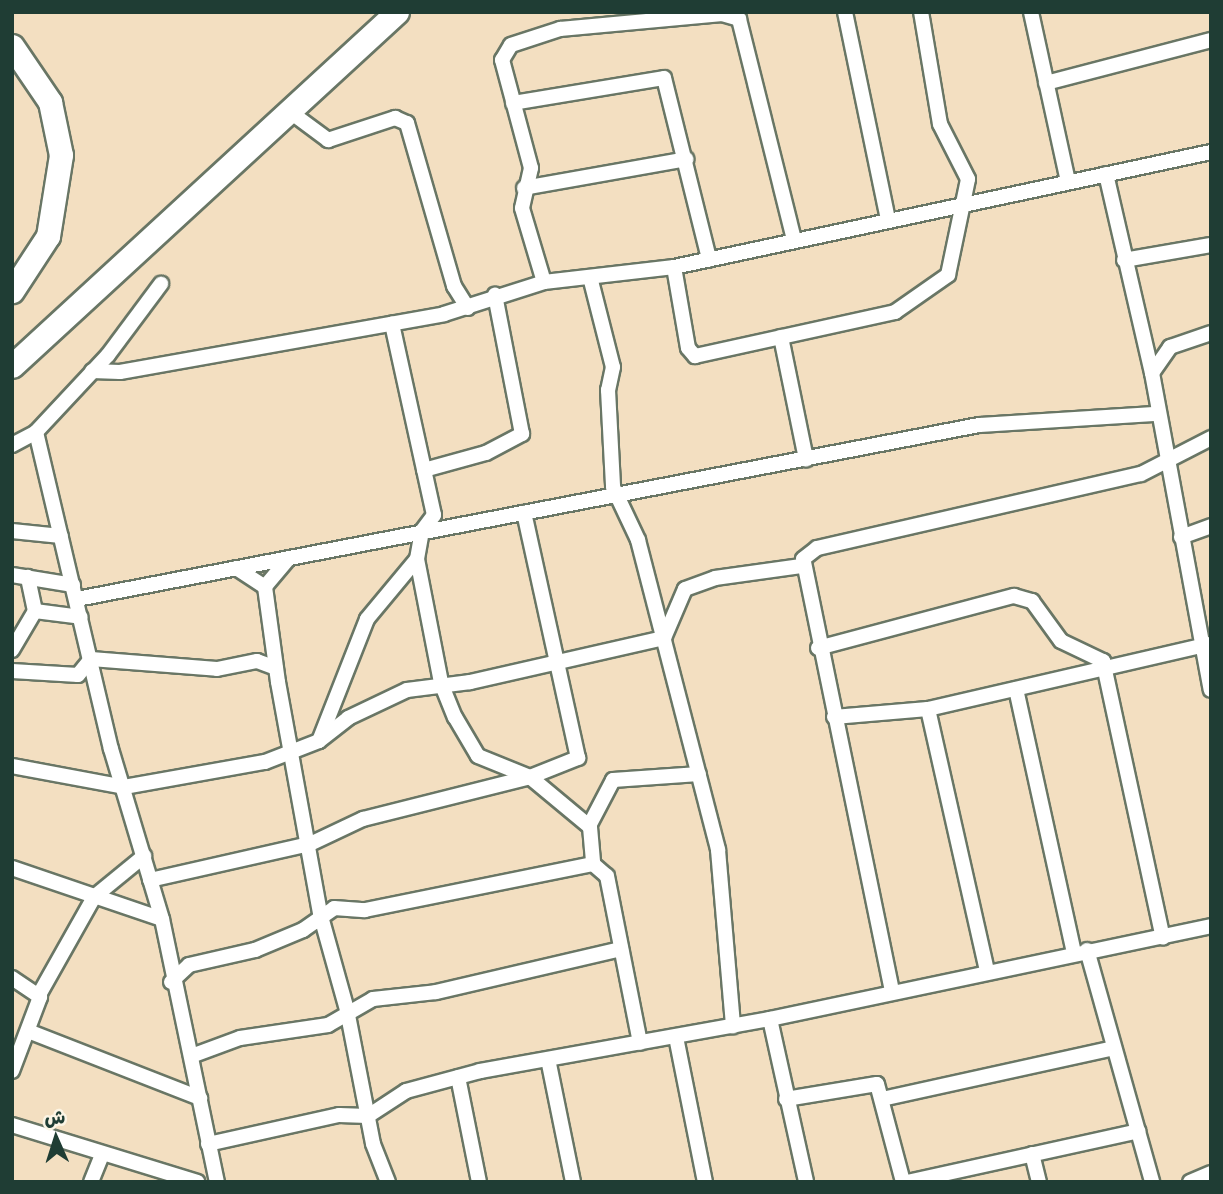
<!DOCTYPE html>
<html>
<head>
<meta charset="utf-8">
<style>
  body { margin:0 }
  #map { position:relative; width:1223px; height:1194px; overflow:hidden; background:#f3dfc1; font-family:"Patrick Hand","Playpen Sans Arabic",sans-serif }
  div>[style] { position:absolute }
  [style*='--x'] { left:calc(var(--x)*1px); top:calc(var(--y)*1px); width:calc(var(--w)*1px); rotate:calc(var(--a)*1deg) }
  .roads { filter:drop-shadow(2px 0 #697665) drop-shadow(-2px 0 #697665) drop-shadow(0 2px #697665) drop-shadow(0 -2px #697665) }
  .minor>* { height:14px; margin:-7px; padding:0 7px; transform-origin:7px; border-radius:7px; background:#fff }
  .trunk>* { height:23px; margin:-11.5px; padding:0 11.5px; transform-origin:11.5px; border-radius:11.5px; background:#fff }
  span { translate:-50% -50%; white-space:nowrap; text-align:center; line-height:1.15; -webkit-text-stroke:5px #fcf5e5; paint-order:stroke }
  .frame { position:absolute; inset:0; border:14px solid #1f3d34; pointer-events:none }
  .north { position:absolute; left:21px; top:1103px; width:70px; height:70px; -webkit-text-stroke:5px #fcf5e5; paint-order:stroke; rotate:357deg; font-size:19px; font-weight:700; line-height:28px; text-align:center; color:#1f3d34 }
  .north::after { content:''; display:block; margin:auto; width:24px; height:32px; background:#1f3d34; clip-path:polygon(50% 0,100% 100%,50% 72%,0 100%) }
</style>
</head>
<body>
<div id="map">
  <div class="roads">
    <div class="minor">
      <div style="--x:845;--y:12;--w:212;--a:78.3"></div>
      <div style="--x:1031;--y:12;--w:174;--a:77.7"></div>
      <div style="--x:1046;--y:83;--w:171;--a:-14.6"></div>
      <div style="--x:513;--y:103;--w:153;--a:-9.4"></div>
      <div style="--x:664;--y:78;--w:187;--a:76"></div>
      <div style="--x:289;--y:111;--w:49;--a:36.6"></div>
      <div style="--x:328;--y:140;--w:71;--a:-18.2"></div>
      <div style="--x:395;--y:118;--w:13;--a:23"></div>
      <div style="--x:407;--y:123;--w:170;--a:73.9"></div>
      <div style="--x:454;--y:286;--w:26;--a:58"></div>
      <div style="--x:1106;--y:174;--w:204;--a:77"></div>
      <div style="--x:1152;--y:373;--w:322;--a:79.5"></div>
      <div style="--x:524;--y:188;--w:165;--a:-10.1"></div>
      <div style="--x:1124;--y:260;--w:88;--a:-9.8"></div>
      <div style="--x:674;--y:267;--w:82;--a:80.2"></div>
      <div style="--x:688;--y:348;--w:11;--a:49"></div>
      <div style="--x:695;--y:356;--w:205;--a:-12.4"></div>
      <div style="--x:895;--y:312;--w:65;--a:-34.9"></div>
      <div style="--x:948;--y:275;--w:98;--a:-78.2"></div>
      <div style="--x:968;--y:179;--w:62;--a:-117"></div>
      <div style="--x:940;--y:124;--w:114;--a:-99.6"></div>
      <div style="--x:590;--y:277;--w:93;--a:75.7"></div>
      <div style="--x:613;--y:367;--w:24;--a:102"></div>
      <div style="--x:608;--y:390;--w:97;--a:87"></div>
      <div style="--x:613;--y:487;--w:59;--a:64.7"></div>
      <div style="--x:638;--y:540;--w:320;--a:75.5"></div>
      <div style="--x:718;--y:850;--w:177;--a:85.1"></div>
      <div style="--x:544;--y:282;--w:77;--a:-106.6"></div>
      <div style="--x:522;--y:208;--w:41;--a:-77.3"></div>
      <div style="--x:531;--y:168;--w:112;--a:-105"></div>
      <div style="--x:502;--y:60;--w:17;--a:-59"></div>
      <div style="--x:511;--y:45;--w:52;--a:-18.1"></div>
      <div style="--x:560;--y:29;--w:163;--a:-5.3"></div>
      <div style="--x:722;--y:14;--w:18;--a:16"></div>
      <div style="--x:739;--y:19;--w:227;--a:76"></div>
      <div style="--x:781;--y:337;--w:125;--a:78.4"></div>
      <div style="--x:92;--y:371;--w:28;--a:2"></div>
      <div style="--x:120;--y:372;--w:329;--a:-10.1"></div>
      <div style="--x:444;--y:314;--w:105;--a:-17.7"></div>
      <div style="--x:544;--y:282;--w:131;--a:-6.6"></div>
      <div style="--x:674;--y:267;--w:549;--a:-12.09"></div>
      <div style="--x:1152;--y:373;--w:32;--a:-55"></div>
      <div style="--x:1170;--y:347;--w:43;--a:-18.9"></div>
      <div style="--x:36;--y:432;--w:326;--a:76.7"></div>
      <div style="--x:111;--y:749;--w:177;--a:73.3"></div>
      <div style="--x:162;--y:919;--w:269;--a:78.2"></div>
      <div style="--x:12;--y:445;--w:27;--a:-28"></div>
      <div style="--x:36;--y:432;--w:105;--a:-46.9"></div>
      <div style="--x:108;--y:355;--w:89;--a:-53.3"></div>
      <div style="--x:424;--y:470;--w:64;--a:-15.3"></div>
      <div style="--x:486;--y:453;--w:41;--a:-27.8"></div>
      <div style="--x:522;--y:434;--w:142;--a:-101"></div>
      <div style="--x:12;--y:531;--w:49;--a:5.8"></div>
      <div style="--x:1181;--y:537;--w:32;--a:-20"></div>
      <div style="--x:289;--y:558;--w:38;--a:130"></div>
      <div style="--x:265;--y:587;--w:96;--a:82.2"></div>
      <div style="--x:278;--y:682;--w:235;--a:79.7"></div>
      <div style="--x:320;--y:913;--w:101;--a:74.4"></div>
      <div style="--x:347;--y:1010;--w:136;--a:79"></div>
      <div style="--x:373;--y:1144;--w:41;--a:68.5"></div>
      <div style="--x:417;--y:559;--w:126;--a:79"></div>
      <div style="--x:441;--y:683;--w:37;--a:68"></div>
      <div style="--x:455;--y:717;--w:45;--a:59.5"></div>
      <div style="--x:478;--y:756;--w:56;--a:22"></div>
      <div style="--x:530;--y:777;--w:78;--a:39.8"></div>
      <div style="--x:590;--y:827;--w:37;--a:85"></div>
      <div style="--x:236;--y:568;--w:35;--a:33"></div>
      <div style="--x:12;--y:575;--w:62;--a:9.3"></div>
      <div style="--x:77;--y:599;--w:919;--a:-10.92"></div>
      <div style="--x:979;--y:425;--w:176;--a:-3.6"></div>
      <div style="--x:35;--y:611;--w:46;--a:7.4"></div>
      <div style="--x:818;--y:648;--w:203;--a:-14.9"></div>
      <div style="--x:1014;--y:596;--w:19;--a:16"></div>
      <div style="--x:1032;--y:601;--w:49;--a:54.1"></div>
      <div style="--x:1061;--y:641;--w:47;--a:25.5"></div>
      <div style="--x:1103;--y:661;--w:283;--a:77.8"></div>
      <div style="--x:12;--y:650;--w:45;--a:-59.5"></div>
      <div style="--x:35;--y:611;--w:35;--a:-102"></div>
      <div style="--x:12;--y:671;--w:66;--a:3.5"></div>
      <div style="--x:78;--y:675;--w:21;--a:-51"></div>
      <div style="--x:91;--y:659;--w:126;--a:4.5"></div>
      <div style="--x:217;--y:669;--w:41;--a:-11.3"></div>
      <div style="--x:257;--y:661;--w:20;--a:20"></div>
      <div style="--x:1016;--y:689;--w:270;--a:77.6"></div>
      <div style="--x:928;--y:709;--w:268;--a:77.3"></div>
      <div style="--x:834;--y:717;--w:94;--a:-4.9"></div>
      <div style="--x:928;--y:709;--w:289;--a:-13"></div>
      <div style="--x:319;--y:741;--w:131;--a:-68.5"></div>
      <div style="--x:367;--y:619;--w:78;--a:-50.2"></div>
      <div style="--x:417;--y:559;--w:28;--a:-80"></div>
      <div style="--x:422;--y:531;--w:20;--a:-53"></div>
      <div style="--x:434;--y:515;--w:196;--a:-102.4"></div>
      <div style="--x:12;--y:766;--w:114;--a:10.6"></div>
      <div style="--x:124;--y:787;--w:143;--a:-10.1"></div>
      <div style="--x:265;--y:762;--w:58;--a:-21.3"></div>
      <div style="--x:319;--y:741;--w:37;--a:-38"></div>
      <div style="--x:348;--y:718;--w:65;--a:-25.4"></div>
      <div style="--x:407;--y:690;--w:64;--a:-7.2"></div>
      <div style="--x:470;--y:682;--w:199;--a:-12.8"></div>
      <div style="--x:664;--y:638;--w:53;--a:-66.8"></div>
      <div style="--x:685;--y:589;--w:32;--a:-20"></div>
      <div style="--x:715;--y:578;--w:87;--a:-7.9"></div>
      <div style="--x:589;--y:826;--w:52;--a:-62.4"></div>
      <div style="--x:613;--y:780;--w:86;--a:-4"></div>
      <div style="--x:12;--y:868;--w:158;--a:18.8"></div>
      <div style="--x:150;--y:880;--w:164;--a:-12.7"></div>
      <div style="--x:310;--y:844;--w:59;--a:-25.3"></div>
      <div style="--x:363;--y:819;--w:172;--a:-14.1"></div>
      <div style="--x:530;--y:777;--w:52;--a:-21.6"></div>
      <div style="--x:578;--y:758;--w:251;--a:-102.4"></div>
      <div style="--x:1087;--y:950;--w:241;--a:74.3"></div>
      <div style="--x:12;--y:978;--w:34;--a:34"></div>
      <div style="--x:40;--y:997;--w:79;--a:110.7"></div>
      <div style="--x:171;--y:982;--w:25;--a:-43"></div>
      <div style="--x:189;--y:965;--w:68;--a:-12.8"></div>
      <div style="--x:255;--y:950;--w:52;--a:-22.6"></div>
      <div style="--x:303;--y:930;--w:38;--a:-35"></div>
      <div style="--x:334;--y:908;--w:31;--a:4"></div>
      <div style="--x:365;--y:910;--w:233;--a:-11.4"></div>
      <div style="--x:593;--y:864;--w:18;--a:41"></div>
      <div style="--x:607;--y:876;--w:170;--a:78.8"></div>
      <div style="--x:892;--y:991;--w:441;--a:-101.6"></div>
      <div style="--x:803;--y:559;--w:18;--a:-38"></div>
      <div style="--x:817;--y:548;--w:332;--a:-12.9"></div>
      <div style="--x:1141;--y:474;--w:79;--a:-27.2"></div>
      <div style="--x:40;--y:993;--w:110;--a:-60.6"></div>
      <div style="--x:94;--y:897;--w:65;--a:-39.4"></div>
      <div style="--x:770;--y:1019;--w:167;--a:77.5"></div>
      <div style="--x:28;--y:1031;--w:185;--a:21.3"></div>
      <div style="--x:676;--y:1037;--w:148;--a:78.7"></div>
      <div style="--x:194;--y:1055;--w:49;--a:-20.3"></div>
      <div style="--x:240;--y:1038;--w:89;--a:-8.4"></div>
      <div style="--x:328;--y:1025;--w:52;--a:-30"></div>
      <div style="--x:373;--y:999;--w:63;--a:-6.3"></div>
      <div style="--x:436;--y:992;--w:190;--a:-13.1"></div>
      <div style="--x:548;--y:1059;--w:126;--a:78.5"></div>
      <div style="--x:458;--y:1077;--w:107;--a:78.7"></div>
      <div style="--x:786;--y:1099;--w:92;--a:-9.4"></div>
      <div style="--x:877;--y:1084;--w:101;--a:75.1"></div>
      <div style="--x:882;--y:1099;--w:237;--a:-12.4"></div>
      <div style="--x:12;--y:1125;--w:194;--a:17.1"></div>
      <div style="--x:208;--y:1144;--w:134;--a:-12.5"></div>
      <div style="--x:339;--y:1115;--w:29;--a:2"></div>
      <div style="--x:368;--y:1116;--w:45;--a:-33.3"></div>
      <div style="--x:406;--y:1091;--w:77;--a:-15.1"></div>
      <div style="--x:480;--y:1071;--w:295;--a:-10.2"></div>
      <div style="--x:770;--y:1019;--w:451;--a:-11.9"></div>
      <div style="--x:1032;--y:1154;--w:29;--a:76"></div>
      <div style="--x:91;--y:1182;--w:29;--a:-68"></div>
      <div style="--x:907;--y:1182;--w:237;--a:-12.4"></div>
      <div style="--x:1190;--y:1182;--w:23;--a:-23"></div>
    </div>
    <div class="trunk">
      <div style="--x:12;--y:46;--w:68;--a:55.8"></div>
      <div style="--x:50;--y:102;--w:54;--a:78.3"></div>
      <div style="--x:61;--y:155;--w:82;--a:99.1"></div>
      <div style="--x:48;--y:236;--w:66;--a:123.2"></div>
      <div style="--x:12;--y:366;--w:523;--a:-42.6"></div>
    </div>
  </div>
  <div class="frame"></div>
  <div class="north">ش</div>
</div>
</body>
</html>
